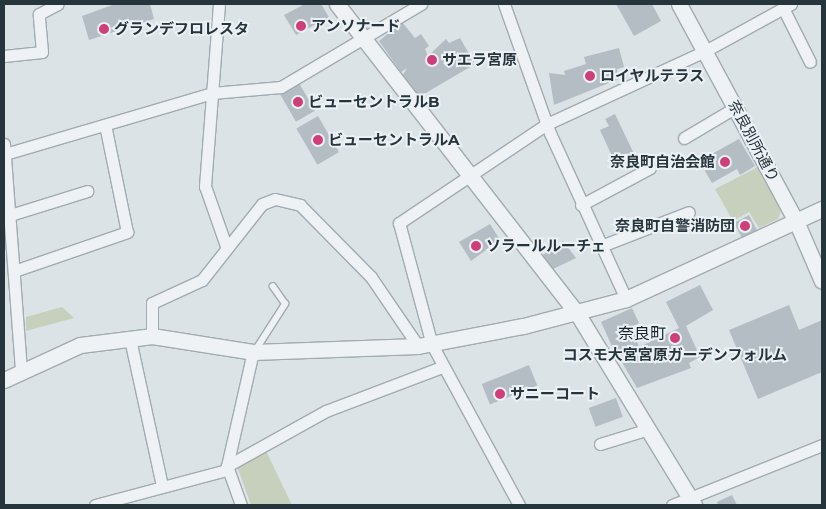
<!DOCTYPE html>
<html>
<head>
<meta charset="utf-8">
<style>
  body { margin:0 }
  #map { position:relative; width:826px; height:509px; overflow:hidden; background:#dce3e6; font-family:Montserrat,"Noto Sans JP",sans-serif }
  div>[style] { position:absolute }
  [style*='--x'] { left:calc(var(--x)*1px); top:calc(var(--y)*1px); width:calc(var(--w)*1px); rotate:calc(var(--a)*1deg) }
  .green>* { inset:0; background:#c7d0bd }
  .building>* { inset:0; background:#b3bdc3; transform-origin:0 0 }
  .roads { filter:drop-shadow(1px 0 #a2abb0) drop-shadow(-1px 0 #a2abb0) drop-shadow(0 1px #a2abb0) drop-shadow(0 -1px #a2abb0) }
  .service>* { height:5.5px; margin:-2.75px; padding:0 2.75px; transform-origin:2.75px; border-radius:2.75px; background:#eef2f4 }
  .minor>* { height:11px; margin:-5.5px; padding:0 5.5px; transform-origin:5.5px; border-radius:5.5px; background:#eef2f4 }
  .tertiary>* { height:15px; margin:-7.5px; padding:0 7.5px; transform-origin:7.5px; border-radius:7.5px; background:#eef2f4 }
  .dots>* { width:14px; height:14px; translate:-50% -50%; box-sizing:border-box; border:2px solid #ebf1f4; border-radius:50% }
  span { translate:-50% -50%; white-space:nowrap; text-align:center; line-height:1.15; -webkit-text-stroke:4px #ebf1f4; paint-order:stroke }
  .poi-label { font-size:15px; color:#26343c; font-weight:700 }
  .left { translate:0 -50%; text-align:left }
  .right { translate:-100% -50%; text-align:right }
  .street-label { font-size:15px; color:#26343c }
  .neighbourhood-label { font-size:16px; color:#18252d }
  .frame { position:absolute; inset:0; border:5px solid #26343c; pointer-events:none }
</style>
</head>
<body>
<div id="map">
  <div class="green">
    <div style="clip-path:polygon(758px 167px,781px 211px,778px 219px,759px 228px,749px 212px,733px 221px,715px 189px)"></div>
    <div style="clip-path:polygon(62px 307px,74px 318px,26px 331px,26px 317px)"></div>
    <div style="clip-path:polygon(266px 451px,292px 505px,251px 505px,237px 466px)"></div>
  </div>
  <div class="building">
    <div style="clip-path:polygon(115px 4px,150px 4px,154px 19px,89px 40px,82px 16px)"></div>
    <div style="clip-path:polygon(305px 4px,321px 4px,329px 17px,296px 35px,284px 15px)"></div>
    <div style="clip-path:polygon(616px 4px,652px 4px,661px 21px,634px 36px)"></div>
    <div style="clip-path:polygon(402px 22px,415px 38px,421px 34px,429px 46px,425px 49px,428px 56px,446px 39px,449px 43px,460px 38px,475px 64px,419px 97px,403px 75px,407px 68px,401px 72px,379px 41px)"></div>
    <div style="clip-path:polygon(619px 48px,624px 67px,617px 69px,619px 79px,554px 105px,549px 73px,565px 75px,564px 71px,586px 64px,584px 57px)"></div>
    <div style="left:299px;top:83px;width:32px;height:22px;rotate:60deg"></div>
    <div style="clip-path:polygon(615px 114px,636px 158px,617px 167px,600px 130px,609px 126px,605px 119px)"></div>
    <div style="left:318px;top:116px;width:42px;height:25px;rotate:60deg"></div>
    <div style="clip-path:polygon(739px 139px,755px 166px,740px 175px,737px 169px,712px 183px,699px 161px)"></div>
    <div style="left:749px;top:215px;width:17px;height:17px;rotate:62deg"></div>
    <div style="clip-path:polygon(490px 224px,500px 240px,471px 261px,459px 242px)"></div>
    <div style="clip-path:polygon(563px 241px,576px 258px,553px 269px,543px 255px)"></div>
    <div style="clip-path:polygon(700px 285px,713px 310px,686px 326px,700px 357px,689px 363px,691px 368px,637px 388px,620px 359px,629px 355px,626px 350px,616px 355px,601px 322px,632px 308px,639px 323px,632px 327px,639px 347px,679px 328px,666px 302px)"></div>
    <div style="clip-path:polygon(789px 305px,799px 330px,822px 320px,822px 372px,758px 399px,729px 330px)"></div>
    <div style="left:529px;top:365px;width:22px;height:51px;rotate:68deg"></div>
    <div style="left:616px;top:398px;width:20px;height:29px;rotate:70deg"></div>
    <div style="clip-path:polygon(732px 495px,737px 505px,718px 505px,717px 502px)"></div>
  </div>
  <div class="roads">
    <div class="service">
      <div style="--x:255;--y:351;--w:56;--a:-57.4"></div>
      <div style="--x:285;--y:304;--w:21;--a:-125"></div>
    </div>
    <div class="minor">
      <div style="--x:219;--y:4;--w:183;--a:94.4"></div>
      <div style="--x:205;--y:186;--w:64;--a:70.7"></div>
      <div style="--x:504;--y:4;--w:137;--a:70.4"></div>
      <div style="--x:550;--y:133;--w:183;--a:65.4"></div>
      <div style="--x:783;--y:8;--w:60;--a:63.4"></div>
      <div style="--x:4;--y:56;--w:38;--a:-6"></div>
      <div style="--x:42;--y:52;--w:38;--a:-95"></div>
      <div style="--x:39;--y:14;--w:21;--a:-28"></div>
      <div style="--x:684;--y:138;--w:61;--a:-30.8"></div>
      <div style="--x:4;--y:144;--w:225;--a:85.7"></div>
      <div style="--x:5;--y:154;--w:216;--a:-16.4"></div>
      <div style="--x:212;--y:93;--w:69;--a:-5"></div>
      <div style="--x:281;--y:87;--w:163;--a:-30.7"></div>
      <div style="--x:581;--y:205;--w:78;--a:-28.2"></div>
      <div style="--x:10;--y:215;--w:81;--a:-17.3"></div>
      <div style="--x:601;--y:246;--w:94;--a:-21.1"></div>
      <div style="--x:14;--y:271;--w:120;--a:-19"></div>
      <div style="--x:127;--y:232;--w:109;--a:-101.6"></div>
      <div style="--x:152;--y:336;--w:33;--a:-90"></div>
      <div style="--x:152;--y:303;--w:55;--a:-24.7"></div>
      <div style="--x:202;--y:280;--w:97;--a:-51.7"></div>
      <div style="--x:262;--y:204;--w:14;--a:-21"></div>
      <div style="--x:275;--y:199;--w:26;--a:13"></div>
      <div style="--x:300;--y:205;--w:101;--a:45.4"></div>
      <div style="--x:371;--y:277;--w:83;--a:55.7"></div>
      <div style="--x:130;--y:339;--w:150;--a:77.7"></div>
      <div style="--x:600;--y:444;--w:51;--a:-17"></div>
      <div style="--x:227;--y:466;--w:113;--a:-29.1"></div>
      <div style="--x:326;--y:411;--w:124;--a:-20.8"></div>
      <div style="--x:95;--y:505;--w:137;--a:-14.9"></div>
      <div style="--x:241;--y:505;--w:41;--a:-109.7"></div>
      <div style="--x:227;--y:466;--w:117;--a:-77.2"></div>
      <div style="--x:519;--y:505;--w:182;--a:-118.5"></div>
      <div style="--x:432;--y:345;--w:126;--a:-105.1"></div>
      <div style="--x:399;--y:223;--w:178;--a:-33.8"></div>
      <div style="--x:547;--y:124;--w:174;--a:-24.8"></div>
      <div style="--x:705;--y:51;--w:98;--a:-28.7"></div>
      <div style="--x:672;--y:505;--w:162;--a:-21.8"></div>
    </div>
    <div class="tertiary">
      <div style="--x:337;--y:4;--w:391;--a:52.2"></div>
      <div style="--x:577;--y:313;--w:225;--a:58.6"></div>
      <div style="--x:679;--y:4;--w:247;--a:61.7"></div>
      <div style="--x:796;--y:221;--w:65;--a:66.6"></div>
      <div style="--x:4;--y:380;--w:84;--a:-24.7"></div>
      <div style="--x:80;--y:345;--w:73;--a:-7.1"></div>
      <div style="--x:152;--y:336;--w:102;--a:9"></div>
      <div style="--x:253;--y:352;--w:165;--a:-2.1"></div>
      <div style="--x:418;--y:346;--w:107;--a:-10.8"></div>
      <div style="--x:523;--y:326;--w:106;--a:-14.7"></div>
      <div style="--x:626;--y:299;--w:216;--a:-24.7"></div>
    </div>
  </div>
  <div class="dots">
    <div style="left:301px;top:26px;background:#ce3e7b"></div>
    <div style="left:104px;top:29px;background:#ce3e7b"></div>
    <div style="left:432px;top:60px;background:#ce3e7b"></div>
    <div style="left:590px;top:76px;background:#ce3e7b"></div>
    <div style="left:298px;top:102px;background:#ce3e7b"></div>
    <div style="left:318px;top:140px;background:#ce3e7b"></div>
    <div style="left:725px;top:162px;background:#ce3e7b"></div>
    <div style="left:745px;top:226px;background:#ce3e7b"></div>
    <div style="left:476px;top:246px;background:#ce3e7b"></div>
    <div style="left:675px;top:338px;background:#ce3e7b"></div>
    <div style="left:500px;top:394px;background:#ce3e7b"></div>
  </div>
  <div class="poi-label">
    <span class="left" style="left:311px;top:26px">アンソナード</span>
    <span class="left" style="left:114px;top:29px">グランデフロレスタ</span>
    <span class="left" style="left:442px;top:60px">サエラ宮原</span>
    <span class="left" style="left:600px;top:76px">ロイヤルテラス</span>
    <span class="left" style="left:308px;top:102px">ビューセントラルB</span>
    <span class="left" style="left:328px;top:140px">ビューセントラルA</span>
    <span class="right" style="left:715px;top:162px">奈良町自治会館</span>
    <span class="right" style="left:735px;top:226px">奈良町自警消防団</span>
    <span class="left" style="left:486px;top:246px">ソラールルーチェ</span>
    <span style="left:675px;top:355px">コスモ大宮宮原ガーデンフォルム</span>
    <span class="left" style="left:510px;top:394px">サニーコート</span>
  </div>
  <div class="street-label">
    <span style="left:754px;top:141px;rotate:62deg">奈良別所通り</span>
  </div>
  <div class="neighbourhood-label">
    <span style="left:642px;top:334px">奈良町</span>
  </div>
  <div class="frame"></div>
</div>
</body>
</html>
